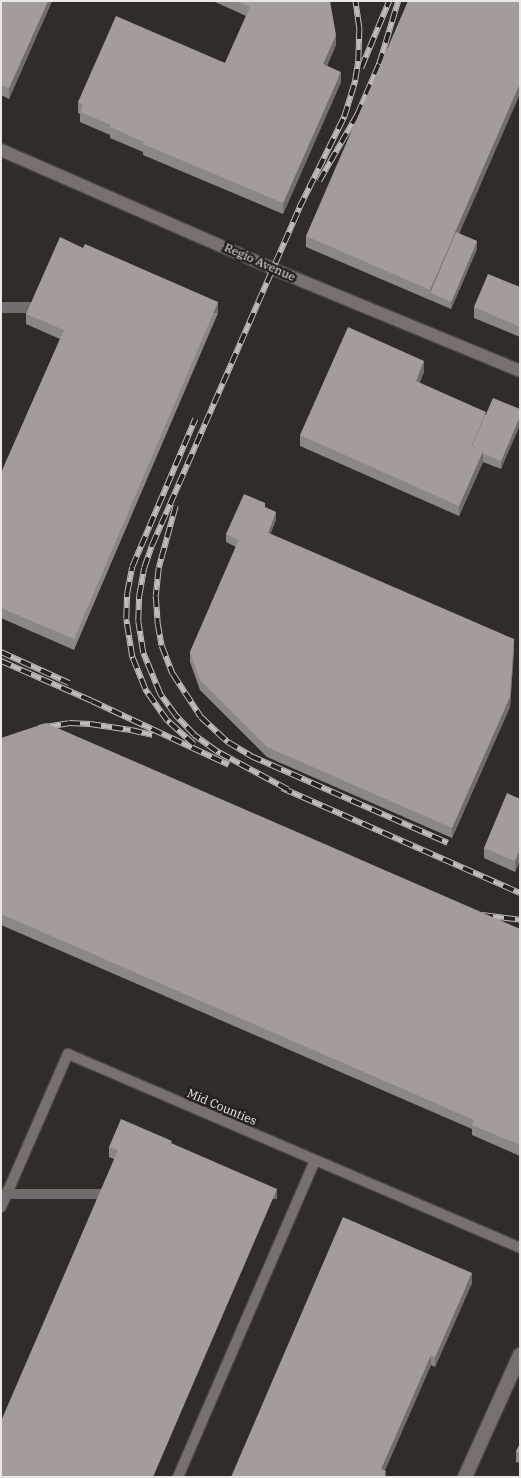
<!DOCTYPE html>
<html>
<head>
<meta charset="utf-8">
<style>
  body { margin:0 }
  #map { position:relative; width:521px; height:1478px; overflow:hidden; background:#312b2a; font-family:"IBM Plex Serif",serif }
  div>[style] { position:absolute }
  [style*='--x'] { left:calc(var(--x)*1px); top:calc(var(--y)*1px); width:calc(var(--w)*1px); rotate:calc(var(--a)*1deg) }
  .roads { filter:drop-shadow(1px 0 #4b4645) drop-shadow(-1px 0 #4b4645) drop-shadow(0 1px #4b4645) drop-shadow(0 -1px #4b4645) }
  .minor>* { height:10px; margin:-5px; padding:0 5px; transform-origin:5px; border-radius:5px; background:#77706f }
  .tertiary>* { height:12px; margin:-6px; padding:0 6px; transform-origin:6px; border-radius:6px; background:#77706f }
  .secondary>* { height:14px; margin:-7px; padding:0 7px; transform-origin:7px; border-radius:7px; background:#77706f }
  .rail>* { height:5.5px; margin-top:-2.75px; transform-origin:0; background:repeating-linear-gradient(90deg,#272120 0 11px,#c0bbba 0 22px); box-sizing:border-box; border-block:1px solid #c0bbba }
  .wall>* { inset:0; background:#8c8684 }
  .shaded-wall>* { inset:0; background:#726d6c; transform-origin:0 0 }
  .building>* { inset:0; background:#a39c9a; transform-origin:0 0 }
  span { translate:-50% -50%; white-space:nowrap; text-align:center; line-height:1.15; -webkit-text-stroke:5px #272120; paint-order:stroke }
  .street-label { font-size:12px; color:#ebe7e6 }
  .frame { position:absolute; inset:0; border:2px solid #ebe7e6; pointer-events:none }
</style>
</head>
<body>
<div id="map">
  <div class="roads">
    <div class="minor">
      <div style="--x:1;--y:1207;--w:167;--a:-66.4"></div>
      <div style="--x:68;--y:1054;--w:492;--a:23.2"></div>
      <div style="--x:178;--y:1477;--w:345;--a:-66.6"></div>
    </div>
    <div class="tertiary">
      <div style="--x:1;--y:150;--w:297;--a:23.6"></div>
      <div style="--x:273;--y:269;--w:267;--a:22.4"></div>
    </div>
    <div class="secondary">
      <div style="--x:465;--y:1477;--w:134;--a:-65.7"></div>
    </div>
  </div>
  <div class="rail">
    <div style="--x:361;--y:68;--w:73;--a:-67.3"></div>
    <div style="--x:319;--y:181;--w:76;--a:-60.1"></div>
    <div style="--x:357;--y:115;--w:56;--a:-66.7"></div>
    <div style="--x:379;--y:64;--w:66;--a:-73.2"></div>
    <div style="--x:176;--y:506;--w:64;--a:105.3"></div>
    <div style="--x:159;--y:568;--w:28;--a:96"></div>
    <div style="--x:156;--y:596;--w:28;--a:86"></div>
    <div style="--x:158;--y:624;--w:22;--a:80"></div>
    <div style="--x:162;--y:646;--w:30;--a:69"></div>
    <div style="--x:173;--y:674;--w:51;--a:56.9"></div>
    <div style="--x:201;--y:717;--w:37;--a:43"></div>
    <div style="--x:228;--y:742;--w:27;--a:31"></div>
    <div style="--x:251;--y:756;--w:215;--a:23.8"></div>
    <div style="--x:1;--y:652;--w:75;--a:24.5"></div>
    <div style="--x:1;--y:661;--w:99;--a:23.7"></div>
    <div style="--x:92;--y:701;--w:151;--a:25"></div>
    <div style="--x:39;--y:728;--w:30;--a:-9"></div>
    <div style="--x:69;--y:723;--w:21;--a:3"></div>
    <div style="--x:90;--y:724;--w:41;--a:8.3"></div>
    <div style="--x:131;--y:730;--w:22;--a:13"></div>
    <div style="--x:194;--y:745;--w:36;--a:-138"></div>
    <div style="--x:167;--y:721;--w:39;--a:-125"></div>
    <div style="--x:145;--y:689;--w:35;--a:-112"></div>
    <div style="--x:132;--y:657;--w:38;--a:-99"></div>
    <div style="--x:126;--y:619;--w:26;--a:-88"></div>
    <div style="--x:127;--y:593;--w:26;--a:-79"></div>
    <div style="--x:132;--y:567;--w:161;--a:-66.9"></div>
    <div style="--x:282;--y:788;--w:260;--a:23.8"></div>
    <div style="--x:288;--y:790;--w:81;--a:-151.8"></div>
    <div style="--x:217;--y:752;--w:29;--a:-144"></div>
    <div style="--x:194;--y:735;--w:28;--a:-134"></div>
    <div style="--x:175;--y:715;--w:26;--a:-126"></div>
    <div style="--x:160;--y:694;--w:44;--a:-112.5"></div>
    <div style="--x:143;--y:653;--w:32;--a:-99"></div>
    <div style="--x:138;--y:621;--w:25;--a:-88"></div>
    <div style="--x:139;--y:596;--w:28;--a:-80"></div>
    <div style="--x:144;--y:568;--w:24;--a:-71"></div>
    <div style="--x:152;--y:545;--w:368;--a:-66.4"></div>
    <div style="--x:299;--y:208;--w:102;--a:-63.7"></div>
    <div style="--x:344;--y:117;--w:39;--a:-73"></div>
    <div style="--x:355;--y:80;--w:19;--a:-81"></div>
    <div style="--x:358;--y:61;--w:33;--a:-88"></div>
    <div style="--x:359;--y:28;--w:27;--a:-98"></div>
    <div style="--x:482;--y:915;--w:38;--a:7"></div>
  </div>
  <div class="wall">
    <div style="clip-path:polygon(1px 1px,52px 1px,9px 99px,1px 95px)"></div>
    <div style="clip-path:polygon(213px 1px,330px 1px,336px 45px,327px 66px,341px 82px,283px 214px,143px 155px,143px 152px,110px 138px,110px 135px,80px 122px,80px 114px,78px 113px,78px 102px,225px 63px,246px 16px)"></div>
    <div style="clip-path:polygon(459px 234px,477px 249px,451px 309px,306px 247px,306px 236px)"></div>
    <div style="clip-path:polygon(83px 248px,218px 313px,74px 650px,1px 618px,1px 473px,60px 339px,26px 324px,26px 314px)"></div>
    <div style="clip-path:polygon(520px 287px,520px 337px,474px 318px,474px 307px)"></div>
    <div style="clip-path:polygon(424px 372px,419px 383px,486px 415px,520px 409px,501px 469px,483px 462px,459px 516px,300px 446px,300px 435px)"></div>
    <div style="clip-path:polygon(265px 507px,276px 520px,270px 534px,514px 650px,510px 707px,452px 838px,267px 757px,200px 690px,190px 662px,190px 652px,236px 547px,226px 542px,226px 534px)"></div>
    <div style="clip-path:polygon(1px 738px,520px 929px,520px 1156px,472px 1135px,472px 1129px,1px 925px)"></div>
    <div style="clip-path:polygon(520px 799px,520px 860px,515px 872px,484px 858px,484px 848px)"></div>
    <div style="clip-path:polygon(172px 1144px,277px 1199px,114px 1159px,109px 1157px,109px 1147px)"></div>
    <div style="clip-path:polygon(472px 1283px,435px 1367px,431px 1365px,385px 1470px,386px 1477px,231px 1477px)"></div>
    <div style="clip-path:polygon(520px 1444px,520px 1463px,516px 1462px,516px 1451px)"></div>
  </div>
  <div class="shaded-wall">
    <div style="clip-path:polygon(48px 1px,52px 1px,9px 99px,9px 88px)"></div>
    <div style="clip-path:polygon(336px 35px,336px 45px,323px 74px,323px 64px)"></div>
    <div style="clip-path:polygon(341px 72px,341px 82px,283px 214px,283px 203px)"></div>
    <div style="clip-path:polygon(520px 84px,520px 94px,433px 294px,430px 293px,430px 290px)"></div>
    <div style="clip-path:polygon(477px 241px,477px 249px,451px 309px,451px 301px)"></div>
    <div style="left:218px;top:302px;width:11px;height:366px;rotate:90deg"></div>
    <div style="clip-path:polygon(424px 361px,424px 372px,416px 392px,416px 381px)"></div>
    <div style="clip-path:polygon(520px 417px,520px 425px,501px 469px,501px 461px)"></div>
    <div style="clip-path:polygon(483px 451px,483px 462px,459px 516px,459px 506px)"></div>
    <div style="clip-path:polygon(276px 512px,276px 520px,267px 543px,267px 535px)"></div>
    <div style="clip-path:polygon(514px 639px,514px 650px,510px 707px,452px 838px,452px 828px)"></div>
    <div style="clip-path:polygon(520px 849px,520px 860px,515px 872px,515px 861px)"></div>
    <div style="left:277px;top:1189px;width:10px;height:314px;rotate:90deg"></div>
    <div style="clip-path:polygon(472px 1273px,472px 1283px,435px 1367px,435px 1357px)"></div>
    <div style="clip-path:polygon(431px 1355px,431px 1365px,382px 1477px,381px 1469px)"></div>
  </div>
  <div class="building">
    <div style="clip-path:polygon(1px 1px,48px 1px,9px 88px,1px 85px)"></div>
    <div style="clip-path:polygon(237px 1px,330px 1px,336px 35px,323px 64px,341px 72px,283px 203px,143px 144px,144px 142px,110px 127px,111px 125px,80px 112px,83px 105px,78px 102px,116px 16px,225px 63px,250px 7px)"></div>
    <div style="clip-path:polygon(408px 1px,520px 1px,520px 84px,430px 290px,306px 236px)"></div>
    <div style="left:456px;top:232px;width:23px;height:66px;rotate:23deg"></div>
    <div style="clip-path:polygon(60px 237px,83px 248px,85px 244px,218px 302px,74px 639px,1px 608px,1px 473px,64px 330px,26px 314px)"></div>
    <div style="clip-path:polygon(488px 274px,520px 287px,520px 327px,474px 307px)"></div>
    <div style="clip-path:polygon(348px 327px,424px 361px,416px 381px,486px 412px,471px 446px,483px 451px,459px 506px,300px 435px)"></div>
    <div style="clip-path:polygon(493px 398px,520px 409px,520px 417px,501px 461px,483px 454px,483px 451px,472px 446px)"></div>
    <div style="clip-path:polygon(244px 494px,265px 503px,265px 507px,276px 512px,268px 533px,246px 523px,239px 540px,226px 534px)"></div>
    <div style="clip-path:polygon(246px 523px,514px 639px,510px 697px,452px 828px,267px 747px,200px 680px,190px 652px)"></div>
    <div style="clip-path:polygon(46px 723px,520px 929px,520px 1145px,472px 1125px,474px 1120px,1px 914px,1px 738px)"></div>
    <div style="clip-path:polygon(507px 793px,520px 799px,520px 849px,515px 861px,484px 848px)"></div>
    <div style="clip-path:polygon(121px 1119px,172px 1141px,171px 1143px,277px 1189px,153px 1477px,1px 1477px,1px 1421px,118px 1150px,109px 1147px)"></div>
    <div style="clip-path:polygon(343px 1217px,472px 1273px,435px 1357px,431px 1355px,381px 1469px,386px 1471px,384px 1477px,231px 1477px)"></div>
    <div style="clip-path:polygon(520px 1444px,520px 1453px,516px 1451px)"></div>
  </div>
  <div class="street-label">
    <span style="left:260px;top:262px;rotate:24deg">Regio Avenue</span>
    <span style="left:222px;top:1107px;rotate:23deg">Mid Counties</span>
  </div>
  <div class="frame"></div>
</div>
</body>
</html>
